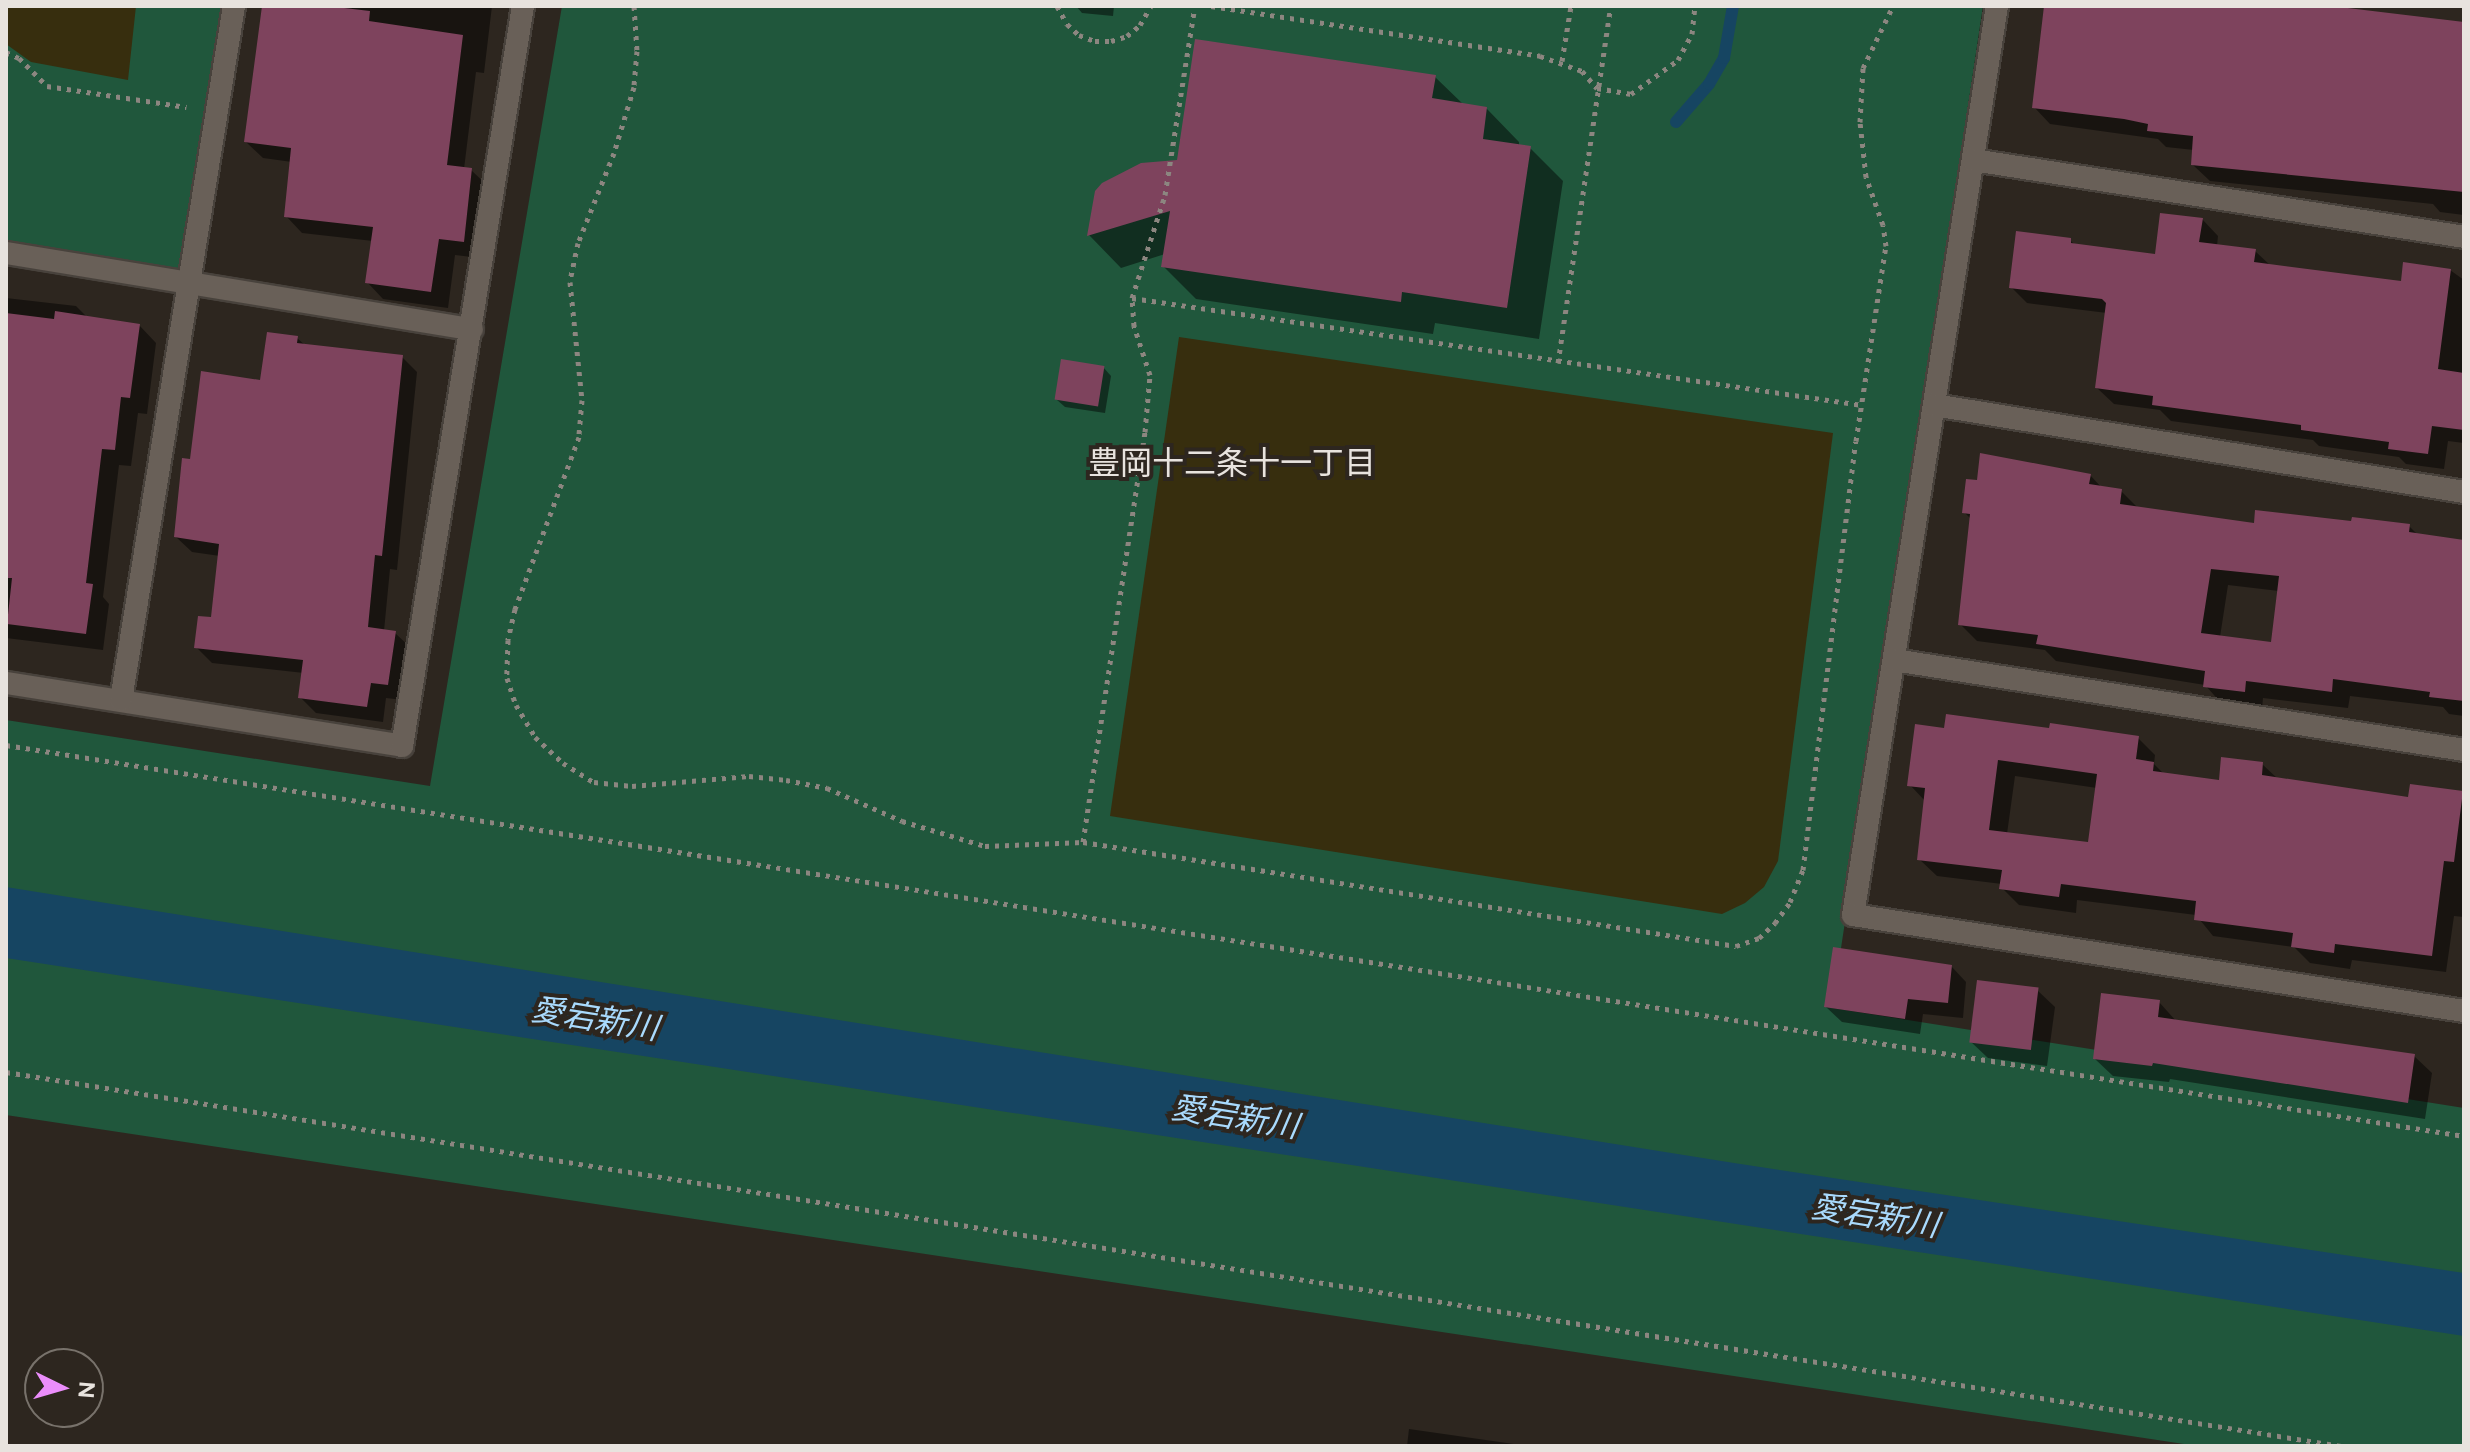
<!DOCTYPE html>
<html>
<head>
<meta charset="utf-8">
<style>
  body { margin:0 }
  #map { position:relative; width:2470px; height:1452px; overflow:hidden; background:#2d261f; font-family:Figtree,"Noto Sans JP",sans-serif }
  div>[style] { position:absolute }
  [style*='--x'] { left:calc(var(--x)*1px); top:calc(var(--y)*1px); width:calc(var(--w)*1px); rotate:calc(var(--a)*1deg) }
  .green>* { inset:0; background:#20573c }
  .sand>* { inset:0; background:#372e0e }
  .water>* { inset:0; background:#164562 }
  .shadow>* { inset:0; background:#0007 }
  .stream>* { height:12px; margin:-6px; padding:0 6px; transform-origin:6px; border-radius:6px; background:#164562 }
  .building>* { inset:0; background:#7e435d; transform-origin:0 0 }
  .path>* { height:5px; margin-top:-2.5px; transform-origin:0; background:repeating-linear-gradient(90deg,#8c8680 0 4px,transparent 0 10px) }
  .roads { filter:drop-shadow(2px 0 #48423c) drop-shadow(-2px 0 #48423c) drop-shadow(0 2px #48423c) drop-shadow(0 -2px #48423c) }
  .minor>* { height:22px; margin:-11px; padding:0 11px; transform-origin:11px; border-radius:11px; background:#696058 }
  span { translate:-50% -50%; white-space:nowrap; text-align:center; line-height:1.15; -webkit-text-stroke:8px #2d261f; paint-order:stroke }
  .neighbourhood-label { font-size:32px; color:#e8e3de }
  .water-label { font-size:32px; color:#a9dafd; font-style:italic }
  .frame { position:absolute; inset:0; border:8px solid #e8e3de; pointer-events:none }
  .north { position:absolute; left:24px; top:1348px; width:80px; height:80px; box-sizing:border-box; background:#2d261f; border:2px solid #78726b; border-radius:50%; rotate:95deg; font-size:22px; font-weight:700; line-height:32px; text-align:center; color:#e8e3de }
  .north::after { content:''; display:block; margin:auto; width:28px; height:36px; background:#eb8dfb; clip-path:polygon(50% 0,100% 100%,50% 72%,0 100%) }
</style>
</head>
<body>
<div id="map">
  <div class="green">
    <div style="clip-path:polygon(6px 6px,226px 6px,186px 270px,6px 242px)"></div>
    <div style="clip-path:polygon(562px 6px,1983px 6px,1832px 1008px,2464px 1108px,2464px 1446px,2197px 1446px,6px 1115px,6px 720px,430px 786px)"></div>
  </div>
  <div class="sand">
    <div style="clip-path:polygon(8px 6px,136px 6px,128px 80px,31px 62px,6px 44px)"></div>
    <div style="clip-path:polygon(1179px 337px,1833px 433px,1778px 861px,1764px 887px,1745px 903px,1722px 914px,1110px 816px)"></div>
  </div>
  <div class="water">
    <div style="clip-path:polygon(6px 887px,1734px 1163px,2464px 1273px,2464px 1336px,6px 958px)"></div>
  </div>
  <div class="shadow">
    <div style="clip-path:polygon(264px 6px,492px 6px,484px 73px,476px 72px,464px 169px,471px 170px,488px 186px,480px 258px,455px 255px,448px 308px,383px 299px,367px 282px,373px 241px,302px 233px,286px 216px,292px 162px,263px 158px,246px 142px)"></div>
    <div style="clip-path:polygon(1076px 6px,1114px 6px,1113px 16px,1082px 13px)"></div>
    <div style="clip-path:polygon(2046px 6px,2344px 6px,2350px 12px,2464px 24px,2464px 215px,2440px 212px,2433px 204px,2210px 181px,2193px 165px,2194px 150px,2166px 147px,2158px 139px,2050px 124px,2034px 107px)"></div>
    <div style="clip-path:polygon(1435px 77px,1464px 105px,1487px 109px,1519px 142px,1519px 146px,1530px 148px,1563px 181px,1539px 339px,1435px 323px,1433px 334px,1196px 299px,1163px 266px,1165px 254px,1121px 268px,1089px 235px,1179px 162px)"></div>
    <div style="clip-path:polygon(2202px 219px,2218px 236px,2217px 246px,2255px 251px,2271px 266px,2403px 283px,2450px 270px,2464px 280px,2464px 443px,2448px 441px,2444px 469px,2406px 464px,2399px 457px,2319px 446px,2313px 440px,2171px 421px,2160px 410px,2114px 404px,2097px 388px,2107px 313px,2027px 303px,2011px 287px,2070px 240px,2076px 246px,2157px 256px)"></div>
    <div style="clip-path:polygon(6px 298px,76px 306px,88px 318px,139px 325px,156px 343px,147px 414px,138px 413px,131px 466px,119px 465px,103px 597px,109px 604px,103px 650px,6px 638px)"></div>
    <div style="clip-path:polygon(297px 338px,306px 346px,402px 357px,417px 372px,397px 570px,390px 569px,384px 631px,395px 633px,411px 648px,403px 700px,386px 698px,383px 722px,316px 713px,301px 698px,304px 673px,212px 663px,196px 647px,213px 619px,220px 556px,192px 552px,176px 537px,191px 461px)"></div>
    <div style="clip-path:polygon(1103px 367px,1111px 376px,1105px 413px,1065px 407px,1056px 399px)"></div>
    <div style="clip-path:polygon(evenodd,2090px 475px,2102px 488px,2121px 491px,2139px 509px,2255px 526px,2353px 523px,2409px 526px,2419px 536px,2464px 543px,2464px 716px,2449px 714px,2443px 707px,2350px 696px,2348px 708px,2263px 698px,2262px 709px,2222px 704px,2205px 685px,2056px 661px,2045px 650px,1977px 641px,1960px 624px,1972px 520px,1964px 512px,2090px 475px,2228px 585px,2279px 591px,2272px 645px,2220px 637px,2228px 585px)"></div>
    <div style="clip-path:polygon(evenodd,1946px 730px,2138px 738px,2155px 755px,2154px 764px,2164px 774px,2221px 782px,2262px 764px,2278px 779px,2410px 799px,2462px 793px,2464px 917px,2454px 916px,2446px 972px,2352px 960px,2350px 969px,2310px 963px,2294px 947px,2213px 936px,2196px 915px,2077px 900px,2076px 913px,2019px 905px,2002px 888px,2002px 884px,1937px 876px,1919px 859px,1926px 802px,1910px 785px,1946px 730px,2015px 776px,2097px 788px,2089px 844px,2007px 834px,2015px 776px)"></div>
    <div style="clip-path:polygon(1951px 966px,1966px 982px,1963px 1018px,1923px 1014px,1920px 1034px,1842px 1022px,1826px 1007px)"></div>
    <div style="clip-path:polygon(2037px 990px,2055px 1007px,2047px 1066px,1988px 1058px,1970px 1041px)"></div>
    <div style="clip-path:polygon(2159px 1002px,2177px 1022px,2414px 1056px,2432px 1073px,2425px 1119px,2170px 1079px,2169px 1082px,2113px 1076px,2095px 1059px)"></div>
    <div style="clip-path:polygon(1409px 1429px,1528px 1446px,1407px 1446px)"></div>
  </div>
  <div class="stream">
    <div style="--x:1676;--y:122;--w:50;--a:-49"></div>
    <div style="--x:1709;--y:84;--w:30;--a:-60"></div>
    <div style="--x:1724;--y:58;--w:53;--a:-80.2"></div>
  </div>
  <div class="building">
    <div style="clip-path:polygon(262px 6px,327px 6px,370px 11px,369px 21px,463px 35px,447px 165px,472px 168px,464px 242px,439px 239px,431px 292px,365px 283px,373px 227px,284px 217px,291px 148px,244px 142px)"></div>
    <div style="clip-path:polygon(2044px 6px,2331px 6px,2464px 22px,2464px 192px,2191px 165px,2193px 136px,2147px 131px,2148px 124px,2124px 119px,2032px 108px)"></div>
    <div style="clip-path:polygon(1195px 39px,1436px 75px,1432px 98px,1487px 107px,1483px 139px,1531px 146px,1507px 308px,1402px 292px,1401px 302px,1161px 267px,1170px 211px,1087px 236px,1095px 191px,1102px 183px,1141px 163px,1177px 160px)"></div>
    <div style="clip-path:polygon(2160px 213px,2203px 218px,2199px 242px,2256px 249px,2254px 262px,2401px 281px,2403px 262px,2451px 269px,2438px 369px,2464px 373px,2464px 430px,2432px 426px,2428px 454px,2388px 449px,2389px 442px,2301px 430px,2301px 425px,2152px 405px,2153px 396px,2095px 388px,2106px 303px,2102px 299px,2009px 288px,2016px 231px,2071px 238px,2071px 243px,2155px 254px)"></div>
    <div style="clip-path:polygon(55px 311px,140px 324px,130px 398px,121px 397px,115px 450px,102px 449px,86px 583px,93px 584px,86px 634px,7px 624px,12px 578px,6px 578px,6px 313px,54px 319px)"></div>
    <div style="clip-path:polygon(267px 332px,298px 336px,297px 343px,403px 355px,382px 556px,375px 555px,368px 627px,396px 631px,388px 685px,371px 683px,367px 707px,298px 698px,303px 660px,194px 648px,198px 616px,211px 617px,219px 544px,174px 537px,182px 458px,190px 459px,201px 371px,260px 380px)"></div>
    <div style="left:1061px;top:359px;width:44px;height:41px;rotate:9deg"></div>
    <div style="clip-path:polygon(evenodd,1980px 453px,2091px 474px,2089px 484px,2122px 489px,2120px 504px,2254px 523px,2255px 510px,2351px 521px,2352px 517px,2410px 524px,2409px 532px,2464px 540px,2464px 701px,2429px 697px,2430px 692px,2333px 679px,2332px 692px,2246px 681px,2245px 692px,2203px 687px,2205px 671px,2036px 644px,2038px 635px,1958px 625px,1970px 514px,1962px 513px,1966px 479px,1977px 480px,1980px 453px,2211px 569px,2279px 576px,2271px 642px,2201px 633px,2211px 569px)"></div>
    <div style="clip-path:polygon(evenodd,1946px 714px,2049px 728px,2050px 723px,2139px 736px,2136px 759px,2154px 762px,2153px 771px,2219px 780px,2221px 757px,2263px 762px,2262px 775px,2408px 797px,2410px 784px,2463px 791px,2454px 862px,2444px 861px,2432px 956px,2335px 944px,2334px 953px,2291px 947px,2293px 933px,2194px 920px,2196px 901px,2061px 884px,2059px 897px,1999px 889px,2002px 870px,1917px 860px,1925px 788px,1907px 786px,1915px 724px,1944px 728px,1946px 714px,1998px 760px,2097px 774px,2088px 842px,1989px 830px,1998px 760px)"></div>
    <div style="clip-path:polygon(1833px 947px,1952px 965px,1948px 1003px,1908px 999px,1905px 1019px,1824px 1007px)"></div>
    <div style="left:1977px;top:980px;width:62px;height:63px;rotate:7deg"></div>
    <div style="clip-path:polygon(2101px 993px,2160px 1000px,2158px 1017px,2415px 1054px,2408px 1103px,2153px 1063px,2152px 1066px,2093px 1059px)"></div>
  </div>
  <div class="path">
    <div style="--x:634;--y:6;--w:45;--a:86.2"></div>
    <div style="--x:637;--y:51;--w:36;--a:95"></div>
    <div style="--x:634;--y:87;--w:69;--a:106.9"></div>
    <div style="--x:614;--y:153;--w:97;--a:111.8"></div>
    <div style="--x:578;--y:243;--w:40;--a:102"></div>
    <div style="--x:570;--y:282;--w:119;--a:84.2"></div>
    <div style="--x:582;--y:400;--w:37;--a:95"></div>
    <div style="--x:579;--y:437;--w:184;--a:110.4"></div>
    <div style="--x:515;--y:609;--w:32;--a:103"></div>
    <div style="--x:508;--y:640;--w:38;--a:92"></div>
    <div style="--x:507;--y:678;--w:28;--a:72"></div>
    <div style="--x:516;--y:705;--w:37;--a:59"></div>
    <div style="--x:535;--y:737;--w:38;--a:43"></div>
    <div style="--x:563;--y:763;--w:36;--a:32"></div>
    <div style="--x:594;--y:782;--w:38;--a:6"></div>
    <div style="--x:632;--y:786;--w:117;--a:-4.9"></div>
    <div style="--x:749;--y:776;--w:37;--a:6"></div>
    <div style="--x:786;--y:780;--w:42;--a:11"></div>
    <div style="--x:827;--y:788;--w:82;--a:23.7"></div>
    <div style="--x:902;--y:821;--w:87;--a:16.8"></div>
    <div style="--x:985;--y:846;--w:98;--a:-2.3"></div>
    <div style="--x:1083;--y:842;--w:661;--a:9.05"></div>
    <div style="--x:1736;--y:946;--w:24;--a:-19"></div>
    <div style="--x:1759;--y:938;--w:22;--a:-43"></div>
    <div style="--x:1775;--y:923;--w:26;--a:-54"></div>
    <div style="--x:1790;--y:902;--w:35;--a:-68"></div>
    <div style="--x:1803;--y:870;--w:432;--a:-83"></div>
    <div style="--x:1856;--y:441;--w:197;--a:-81.3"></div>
    <div style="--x:1886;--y:246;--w:21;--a:-98"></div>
    <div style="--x:1883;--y:225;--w:51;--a:-109.5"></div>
    <div style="--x:1866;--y:177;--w:55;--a:-96.2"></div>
    <div style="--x:1860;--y:122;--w:54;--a:-86.8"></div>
    <div style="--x:1863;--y:68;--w:69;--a:-64.2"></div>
    <div style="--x:1057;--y:6;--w:21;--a:61"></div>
    <div style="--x:1067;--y:24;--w:16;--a:43"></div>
    <div style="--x:1079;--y:35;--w:17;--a:21"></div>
    <div style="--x:1095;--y:41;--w:16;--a:0"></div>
    <div style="--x:1111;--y:41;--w:17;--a:-17"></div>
    <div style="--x:1127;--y:36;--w:17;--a:-40"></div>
    <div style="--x:1140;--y:25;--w:22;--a:-60"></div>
    <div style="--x:1211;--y:6;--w:333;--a:8.6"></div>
    <div style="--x:1540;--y:56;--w:45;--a:19.7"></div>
    <div style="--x:1582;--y:71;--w:23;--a:49"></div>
    <div style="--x:1597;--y:88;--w:35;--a:10"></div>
    <div style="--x:1631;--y:94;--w:58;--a:-35.9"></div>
    <div style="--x:1678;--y:60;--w:30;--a:-62"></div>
    <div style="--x:1692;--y:34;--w:28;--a:-84"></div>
    <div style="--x:6;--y:52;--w:14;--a:25"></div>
    <div style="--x:19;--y:58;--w:40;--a:45"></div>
    <div style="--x:47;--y:86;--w:141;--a:8.6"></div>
    <div style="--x:1562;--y:61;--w:56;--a:-80.7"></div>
    <div style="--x:1132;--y:298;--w:738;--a:8.34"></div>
    <div style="--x:1558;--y:363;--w:361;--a:-81.6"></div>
    <div style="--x:6;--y:745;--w:2489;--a:9.04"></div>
    <div style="--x:1083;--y:842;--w:415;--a:-81.4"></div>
    <div style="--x:1145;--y:432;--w:57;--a:-85"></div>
    <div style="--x:1150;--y:375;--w:52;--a:-108.1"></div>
    <div style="--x:1134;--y:326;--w:28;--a:-94"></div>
    <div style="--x:1132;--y:298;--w:108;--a:-72.2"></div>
    <div style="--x:1165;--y:195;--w:191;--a:-81"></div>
    <div style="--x:6;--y:1072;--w:2365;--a:9.1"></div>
  </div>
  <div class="roads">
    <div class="minor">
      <div style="--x:1997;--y:6;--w:920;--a:99"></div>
      <div style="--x:1853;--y:915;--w:618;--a:8.93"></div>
      <div style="--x:1973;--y:160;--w:497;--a:8.9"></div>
      <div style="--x:6;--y:253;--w:472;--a:9.3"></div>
      <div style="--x:1934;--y:405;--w:537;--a:9.32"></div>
      <div style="--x:1894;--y:660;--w:577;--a:8.97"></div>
      <div style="--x:6;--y:683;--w:401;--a:9"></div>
      <div style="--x:402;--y:746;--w:750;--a:-80.71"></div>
      <div style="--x:121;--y:700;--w:703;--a:-80.75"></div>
    </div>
  </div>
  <div class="neighbourhood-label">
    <span style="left:1232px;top:463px">豊岡十二条十一丁目</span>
  </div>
  <div class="water-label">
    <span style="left:595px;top:1019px;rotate:9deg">愛宕新川</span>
    <span style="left:1235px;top:1117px;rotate:9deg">愛宕新川</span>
    <span style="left:1875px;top:1216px;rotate:9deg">愛宕新川</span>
  </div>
  <div class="frame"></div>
  <div class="north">N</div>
</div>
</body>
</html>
